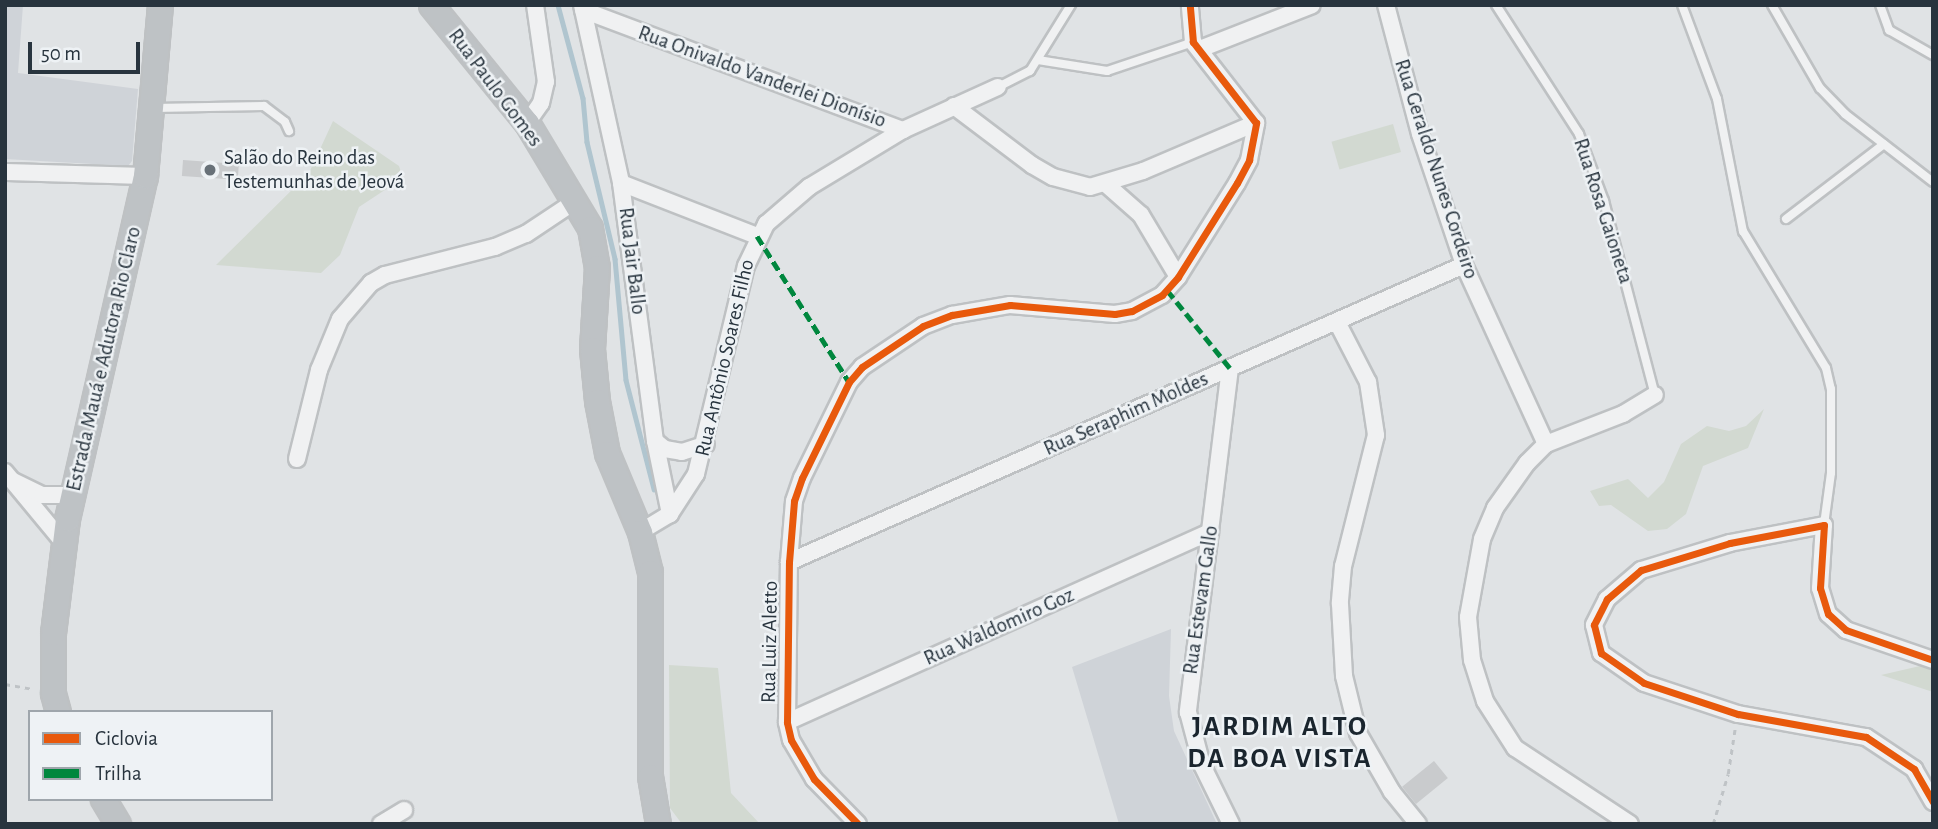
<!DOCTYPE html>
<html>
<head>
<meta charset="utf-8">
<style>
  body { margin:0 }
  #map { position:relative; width:1938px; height:829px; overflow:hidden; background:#e0e3e5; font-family:"Alegreya Sans",sans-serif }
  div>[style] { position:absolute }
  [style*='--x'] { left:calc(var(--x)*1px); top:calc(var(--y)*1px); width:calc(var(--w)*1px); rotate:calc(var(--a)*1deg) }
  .built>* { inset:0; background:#cfd3d8 }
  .green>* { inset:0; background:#d2d9d1; transform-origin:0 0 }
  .stream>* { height:4.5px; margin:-2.25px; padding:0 2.25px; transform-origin:2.25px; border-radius:2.25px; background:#b0c5cf }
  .building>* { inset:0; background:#c9cbcd; transform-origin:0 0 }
  .path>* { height:2.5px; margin-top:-1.25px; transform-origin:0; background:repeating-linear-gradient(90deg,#bfc3c6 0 5px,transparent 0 10px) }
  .roads { filter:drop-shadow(2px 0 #bec1c3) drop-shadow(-2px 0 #bec1c3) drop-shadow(0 2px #bec1c3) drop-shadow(0 -2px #bec1c3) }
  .service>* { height:8px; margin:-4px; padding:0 4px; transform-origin:4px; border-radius:4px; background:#f0f1f2 }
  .minor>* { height:16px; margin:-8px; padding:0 8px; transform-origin:8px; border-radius:8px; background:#f0f1f2 }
  .secondary>* { height:23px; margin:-11.5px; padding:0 11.5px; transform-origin:11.5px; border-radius:11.5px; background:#bec2c5 }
  .quiet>* { height:5px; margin-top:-2.5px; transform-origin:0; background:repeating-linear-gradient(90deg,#00873e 0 10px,transparent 0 15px) }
  .cycleway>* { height:7px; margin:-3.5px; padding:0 3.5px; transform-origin:3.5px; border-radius:3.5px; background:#e8590c }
  .dots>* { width:19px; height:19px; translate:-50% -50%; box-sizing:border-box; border:4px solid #eef2f5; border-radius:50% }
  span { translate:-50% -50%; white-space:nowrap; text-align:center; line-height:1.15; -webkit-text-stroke:5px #eef2f5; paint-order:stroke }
  .street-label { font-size:21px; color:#28343e }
  .poi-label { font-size:21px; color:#28343e }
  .left { translate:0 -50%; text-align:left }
  .district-label { font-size:28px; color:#1a252e; font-weight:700; letter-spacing:2px }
  .frame { position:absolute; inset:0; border:7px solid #28343e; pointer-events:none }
  .legend { position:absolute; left:28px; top:710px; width:245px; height:91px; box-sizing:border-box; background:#eef2f5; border:2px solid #9fa6ac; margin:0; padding:9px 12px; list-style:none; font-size:21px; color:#28343e }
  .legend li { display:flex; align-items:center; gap:14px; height:35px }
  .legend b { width:35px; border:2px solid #9fa6ac }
  .scale { position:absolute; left:28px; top:42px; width:112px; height:32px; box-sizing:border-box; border:4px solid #28343e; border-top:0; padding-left:9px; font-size:21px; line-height:24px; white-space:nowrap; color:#28343e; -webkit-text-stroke:5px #eef2f5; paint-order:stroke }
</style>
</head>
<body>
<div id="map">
  <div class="built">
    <div style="clip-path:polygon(5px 5px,23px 5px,18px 73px,138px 89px,132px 161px,128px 166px,5px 159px)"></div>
    <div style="clip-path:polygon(1171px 629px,1169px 696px,1174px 731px,1217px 824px,1119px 824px,1072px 667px)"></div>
  </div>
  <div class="green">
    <div style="clip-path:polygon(333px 121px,399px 166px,403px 178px,359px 207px,340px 255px,321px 273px,216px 265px,309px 173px)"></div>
    <div style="left:1393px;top:124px;width:29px;height:64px;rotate:74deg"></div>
    <div style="clip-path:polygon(1764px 409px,1748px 448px,1703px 466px,1686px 514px,1667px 529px,1648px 531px,1611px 505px,1599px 506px,1590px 491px,1628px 479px,1648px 498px,1664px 482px,1681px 444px,1707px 426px,1729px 431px,1746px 426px)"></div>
    <div style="clip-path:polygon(669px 665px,718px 668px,731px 793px,760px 824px,682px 824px,670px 808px)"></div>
    <div style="clip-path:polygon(1920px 666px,1933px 670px,1933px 692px,1881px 675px)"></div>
  </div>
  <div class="stream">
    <div style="--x:558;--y:5;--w:96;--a:75"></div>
    <div style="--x:583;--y:98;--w:44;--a:84.8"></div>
    <div style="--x:587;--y:142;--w:120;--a:76.5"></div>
    <div style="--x:615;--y:259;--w:121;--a:84.8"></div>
    <div style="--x:626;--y:380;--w:113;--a:75.6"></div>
  </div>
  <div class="building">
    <div style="left:183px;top:160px;width:56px;height:16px;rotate:4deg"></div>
    <div style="left:1434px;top:761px;width:22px;height:41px;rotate:51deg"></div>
  </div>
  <div class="path">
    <div style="--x:5;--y:684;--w:28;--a:10"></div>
    <div style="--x:1713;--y:824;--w:52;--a:-73.3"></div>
    <div style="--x:1728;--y:774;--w:47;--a:-81.3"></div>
  </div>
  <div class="roads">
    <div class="service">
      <div style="--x:1496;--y:5;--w:153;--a:57.2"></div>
      <div style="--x:1579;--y:134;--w:72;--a:69.5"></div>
      <div style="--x:1604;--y:201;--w:201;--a:75.3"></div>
      <div style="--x:1682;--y:5;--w:100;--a:69.6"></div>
      <div style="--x:1717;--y:99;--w:135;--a:78.9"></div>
      <div style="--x:1743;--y:231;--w:160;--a:58.8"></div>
      <div style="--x:1826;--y:368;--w:22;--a:77"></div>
      <div style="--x:1831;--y:389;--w:84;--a:90"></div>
      <div style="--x:1831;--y:473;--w:52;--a:97.7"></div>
      <div style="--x:1772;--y:5;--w:96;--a:60"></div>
      <div style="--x:1820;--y:88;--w:36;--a:46"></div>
      <div style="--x:1845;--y:114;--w:111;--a:37.7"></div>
      <div style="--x:1880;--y:5;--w:27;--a:70"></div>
      <div style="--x:1889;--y:30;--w:51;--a:29.6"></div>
      <div style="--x:1038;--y:60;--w:70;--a:9.1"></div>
      <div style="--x:1107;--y:71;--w:91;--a:-18.6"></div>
      <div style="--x:998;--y:87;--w:36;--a:-27"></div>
      <div style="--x:1030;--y:71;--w:78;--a:-58.2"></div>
      <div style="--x:154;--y:108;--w:110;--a:-1"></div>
      <div style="--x:264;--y:106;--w:26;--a:37"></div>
      <div style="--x:285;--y:122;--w:10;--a:66"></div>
      <div style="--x:1786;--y:219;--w:123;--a:-37.4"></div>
    </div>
    <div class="minor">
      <div style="--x:582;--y:5;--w:182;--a:77.6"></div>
      <div style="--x:621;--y:183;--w:260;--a:82.5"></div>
      <div style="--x:655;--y:441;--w:75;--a:78.4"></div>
      <div style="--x:1386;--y:5;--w:133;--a:75.2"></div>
      <div style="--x:1420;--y:134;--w:138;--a:71.4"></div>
      <div style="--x:1464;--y:265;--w:197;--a:65.4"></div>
      <div style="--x:583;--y:10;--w:342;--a:20.6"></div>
      <div style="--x:1200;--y:49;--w:120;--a:-21.4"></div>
      <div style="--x:954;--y:106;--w:98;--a:37.1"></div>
      <div style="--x:1032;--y:165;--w:24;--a:30"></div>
      <div style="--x:1053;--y:177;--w:38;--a:15"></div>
      <div style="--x:1090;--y:187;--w:55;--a:-16.8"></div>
      <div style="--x:1143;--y:171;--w:123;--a:-23"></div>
      <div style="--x:527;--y:123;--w:24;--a:-55"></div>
      <div style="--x:541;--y:103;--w:22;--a:-77"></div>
      <div style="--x:546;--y:82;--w:78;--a:-98.1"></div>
      <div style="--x:5;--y:172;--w:140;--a:1.6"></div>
      <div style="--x:621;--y:183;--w:146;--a:21.3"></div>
      <div style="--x:1107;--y:185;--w:45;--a:41.4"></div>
      <div style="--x:1141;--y:215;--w:72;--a:59.2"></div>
      <div style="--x:1337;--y:322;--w:68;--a:62.7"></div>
      <div style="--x:1368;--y:382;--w:54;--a:81.4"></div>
      <div style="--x:1376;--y:435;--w:135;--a:104.1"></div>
      <div style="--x:1343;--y:566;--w:38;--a:95"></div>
      <div style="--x:1340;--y:604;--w:72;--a:86.8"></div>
      <div style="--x:1344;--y:676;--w:59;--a:76.2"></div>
      <div style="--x:1358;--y:733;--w:68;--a:60"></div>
      <div style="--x:1392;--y:792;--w:41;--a:50.9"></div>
      <div style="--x:1230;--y:368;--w:347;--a:97"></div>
      <div style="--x:1188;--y:712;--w:55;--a:75.2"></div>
      <div style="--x:1202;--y:765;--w:66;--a:63.8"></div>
      <div style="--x:655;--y:441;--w:13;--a:39"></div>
      <div style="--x:665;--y:449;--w:17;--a:10"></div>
      <div style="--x:682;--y:452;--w:25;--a:-18"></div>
      <div style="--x:297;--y:459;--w:92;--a:-76.1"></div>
      <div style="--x:319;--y:370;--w:55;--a:-67.6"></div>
      <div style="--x:340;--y:319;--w:48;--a:-49.3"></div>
      <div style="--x:371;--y:283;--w:16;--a:-30"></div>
      <div style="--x:385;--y:275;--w:114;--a:-14.3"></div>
      <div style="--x:495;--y:247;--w:34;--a:-23"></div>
      <div style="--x:526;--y:234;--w:58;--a:-33.7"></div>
      <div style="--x:5;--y:472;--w:92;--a:50.3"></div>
      <div style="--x:13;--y:481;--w:32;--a:26"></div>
      <div style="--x:42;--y:495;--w:30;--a:0"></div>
      <div style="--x:640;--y:532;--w:35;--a:-31"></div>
      <div style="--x:670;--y:514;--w:48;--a:-57"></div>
      <div style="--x:696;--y:474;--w:214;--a:-76.5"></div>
      <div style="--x:746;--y:266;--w:47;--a:-64.5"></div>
      <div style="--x:766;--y:224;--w:57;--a:-40.7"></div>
      <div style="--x:809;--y:187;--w:110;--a:-31.2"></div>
      <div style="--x:903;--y:130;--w:104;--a:-24.4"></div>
      <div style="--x:789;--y:562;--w:737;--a:-23.75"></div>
      <div style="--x:1933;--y:660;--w:92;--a:-161"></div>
      <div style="--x:1846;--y:630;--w:24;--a:-138"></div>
      <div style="--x:1828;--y:614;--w:27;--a:-107"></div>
      <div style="--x:1820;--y:588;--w:63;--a:-86.4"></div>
      <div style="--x:1824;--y:525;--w:96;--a:169.2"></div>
      <div style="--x:1730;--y:543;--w:93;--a:163.1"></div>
      <div style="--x:1641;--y:570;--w:45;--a:139.5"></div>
      <div style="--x:1607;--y:599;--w:29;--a:117"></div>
      <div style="--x:1594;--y:625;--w:29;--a:76"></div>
      <div style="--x:1601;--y:653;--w:52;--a:34.9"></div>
      <div style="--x:1644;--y:683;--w:99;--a:18.3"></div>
      <div style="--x:1738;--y:714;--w:130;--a:10.2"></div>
      <div style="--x:1866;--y:737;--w:58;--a:33.7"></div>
      <div style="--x:1914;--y:769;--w:38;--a:60"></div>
      <div style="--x:787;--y:722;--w:464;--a:-24.2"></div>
      <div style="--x:381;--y:824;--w:27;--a:-31"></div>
      <div style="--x:858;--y:824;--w:63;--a:-134.4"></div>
      <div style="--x:814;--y:779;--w:45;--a:-120.5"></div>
      <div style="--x:791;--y:740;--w:18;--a:-103"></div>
      <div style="--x:787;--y:722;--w:160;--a:-89.3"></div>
      <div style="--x:789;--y:562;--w:61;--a:-85.3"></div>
      <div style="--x:794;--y:501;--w:24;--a:-71"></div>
      <div style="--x:802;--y:478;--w:107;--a:-63.9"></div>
      <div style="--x:849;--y:382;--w:20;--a:-49"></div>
      <div style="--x:862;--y:367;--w:73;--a:-33.9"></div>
      <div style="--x:923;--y:326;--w:31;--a:-21"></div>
      <div style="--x:952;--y:315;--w:59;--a:-9.8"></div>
      <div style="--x:1010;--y:305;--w:105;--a:4.9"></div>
      <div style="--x:1115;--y:314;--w:17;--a:-10"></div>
      <div style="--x:1132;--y:311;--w:34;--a:-28"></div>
      <div style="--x:1162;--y:295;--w:24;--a:-48"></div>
      <div style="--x:1178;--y:277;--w:111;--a:-57.9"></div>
      <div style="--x:1237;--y:183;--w:26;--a:-62"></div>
      <div style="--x:1249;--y:160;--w:38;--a:-79"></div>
      <div style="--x:1256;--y:123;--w:103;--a:-127.9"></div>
      <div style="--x:1193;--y:42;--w:37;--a:-95"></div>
      <div style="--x:1630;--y:824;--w:138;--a:-146.5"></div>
      <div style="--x:1515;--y:748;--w:56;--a:-122.6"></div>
      <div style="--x:1485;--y:701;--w:43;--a:-107.6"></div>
      <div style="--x:1472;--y:660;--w:43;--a:-95.3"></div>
      <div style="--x:1468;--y:617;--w:79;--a:-79.8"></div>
      <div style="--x:1482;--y:539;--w:34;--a:-67"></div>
      <div style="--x:1495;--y:508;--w:55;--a:-54.6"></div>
      <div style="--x:1527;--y:463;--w:27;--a:-45"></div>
      <div style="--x:1546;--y:444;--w:83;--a:-21.3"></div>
      <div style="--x:1623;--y:414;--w:37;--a:-31"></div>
    </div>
    <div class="secondary">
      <div style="--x:431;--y:5;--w:152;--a:50.9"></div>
      <div style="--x:527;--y:123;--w:122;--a:59"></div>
      <div style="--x:590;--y:228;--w:40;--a:80"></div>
      <div style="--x:597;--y:267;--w:82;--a:93.5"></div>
      <div style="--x:592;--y:349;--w:52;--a:84.5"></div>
      <div style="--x:597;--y:401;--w:53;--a:79.1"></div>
      <div style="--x:607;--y:453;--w:86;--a:67.3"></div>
      <div style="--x:640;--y:532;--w:41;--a:76"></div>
      <div style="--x:650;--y:572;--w:204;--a:90"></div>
      <div style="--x:650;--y:776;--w:49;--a:80.5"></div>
      <div style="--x:58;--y:712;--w:20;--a:-105"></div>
      <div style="--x:53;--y:693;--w:60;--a:-90"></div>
      <div style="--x:53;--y:633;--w:115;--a:-83"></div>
      <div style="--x:67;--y:519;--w:352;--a:-77.2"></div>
      <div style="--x:145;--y:176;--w:172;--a:-85"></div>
      <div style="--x:103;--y:799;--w:29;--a:59"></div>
    </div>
  </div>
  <div class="quiet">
    <div style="--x:757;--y:236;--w:173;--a:57.8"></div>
    <div style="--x:1167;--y:290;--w:100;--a:51.1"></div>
  </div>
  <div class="cycleway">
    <div style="--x:1933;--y:660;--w:92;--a:-161"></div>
    <div style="--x:1846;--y:630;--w:24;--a:-138"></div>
    <div style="--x:1828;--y:614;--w:27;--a:-107"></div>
    <div style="--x:1820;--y:588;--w:63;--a:-86.4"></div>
    <div style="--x:1824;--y:525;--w:96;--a:169.2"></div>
    <div style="--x:1730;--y:543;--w:93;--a:163.1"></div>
    <div style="--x:1641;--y:570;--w:45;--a:139.5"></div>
    <div style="--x:1607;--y:599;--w:29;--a:117"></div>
    <div style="--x:1594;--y:625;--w:29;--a:76"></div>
    <div style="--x:1601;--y:653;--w:52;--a:34.9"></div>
    <div style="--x:1644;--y:683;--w:99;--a:18.3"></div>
    <div style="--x:1738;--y:714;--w:130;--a:10.2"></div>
    <div style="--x:1866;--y:737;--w:58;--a:33.7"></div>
    <div style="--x:1914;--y:769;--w:38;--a:60"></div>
    <div style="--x:858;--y:824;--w:63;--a:-134.4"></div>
    <div style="--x:814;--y:779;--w:45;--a:-120.5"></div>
    <div style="--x:791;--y:740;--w:18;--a:-103"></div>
    <div style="--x:787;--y:722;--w:160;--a:-89.3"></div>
    <div style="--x:789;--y:562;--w:61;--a:-85.3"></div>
    <div style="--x:794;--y:501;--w:24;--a:-71"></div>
    <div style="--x:802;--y:478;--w:107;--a:-63.9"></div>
    <div style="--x:849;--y:382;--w:20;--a:-49"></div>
    <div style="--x:862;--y:367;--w:73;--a:-33.9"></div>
    <div style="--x:923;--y:326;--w:31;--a:-21"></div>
    <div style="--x:952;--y:315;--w:59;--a:-9.8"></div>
    <div style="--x:1010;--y:305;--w:105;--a:4.9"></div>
    <div style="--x:1115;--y:314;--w:17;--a:-10"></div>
    <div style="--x:1132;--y:311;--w:34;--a:-28"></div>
    <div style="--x:1162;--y:295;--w:24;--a:-48"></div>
    <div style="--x:1178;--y:277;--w:111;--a:-57.9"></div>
    <div style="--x:1237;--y:183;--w:26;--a:-62"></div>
    <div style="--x:1249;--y:160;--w:38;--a:-79"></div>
    <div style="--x:1256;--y:123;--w:103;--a:-127.9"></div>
    <div style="--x:1193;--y:42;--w:37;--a:-95"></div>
  </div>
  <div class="dots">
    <div style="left:210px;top:170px;background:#687178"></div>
  </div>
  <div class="street-label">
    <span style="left:762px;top:77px;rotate:20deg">Rua Onivaldo Vanderlei Dionísio</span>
    <span style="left:495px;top:88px;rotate:53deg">Rua Paulo Gomes</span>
    <span style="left:1436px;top:169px;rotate:72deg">Rua Geraldo Nunes Cordeiro</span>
    <span style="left:1603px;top:211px;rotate:72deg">Rua Rosa Gaioneta</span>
    <span style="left:632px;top:261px;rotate:83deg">Rua Jair Ballo</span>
    <span style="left:725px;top:358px;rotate:-77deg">Rua Antônio Soares Filho</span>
    <span style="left:104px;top:359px;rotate:-77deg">Estrada Mauá e Adutora Rio Claro</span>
    <span style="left:1126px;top:414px;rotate:-24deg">Rua Seraphim Moldes</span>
    <span style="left:1201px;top:600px;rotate:-82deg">Rua Estevam Gallo</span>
    <span style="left:999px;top:627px;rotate:-24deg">Rua Waldomiro Goz</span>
    <span style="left:770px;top:642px;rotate:-89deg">Rua Luiz Aletto</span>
  </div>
  <div class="poi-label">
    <span class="left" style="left:224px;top:170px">Salão do Reino das<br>Testemunhas de Jeová</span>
  </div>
  <div class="district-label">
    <span style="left:1280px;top:743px">JARDIM ALTO<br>DA BOA VISTA</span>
  </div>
  <div class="frame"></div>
  <ul class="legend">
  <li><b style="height:9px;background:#e8590c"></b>Ciclovia</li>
  <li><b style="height:9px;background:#00873e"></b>Trilha</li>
  </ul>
  <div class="scale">50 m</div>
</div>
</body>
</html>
